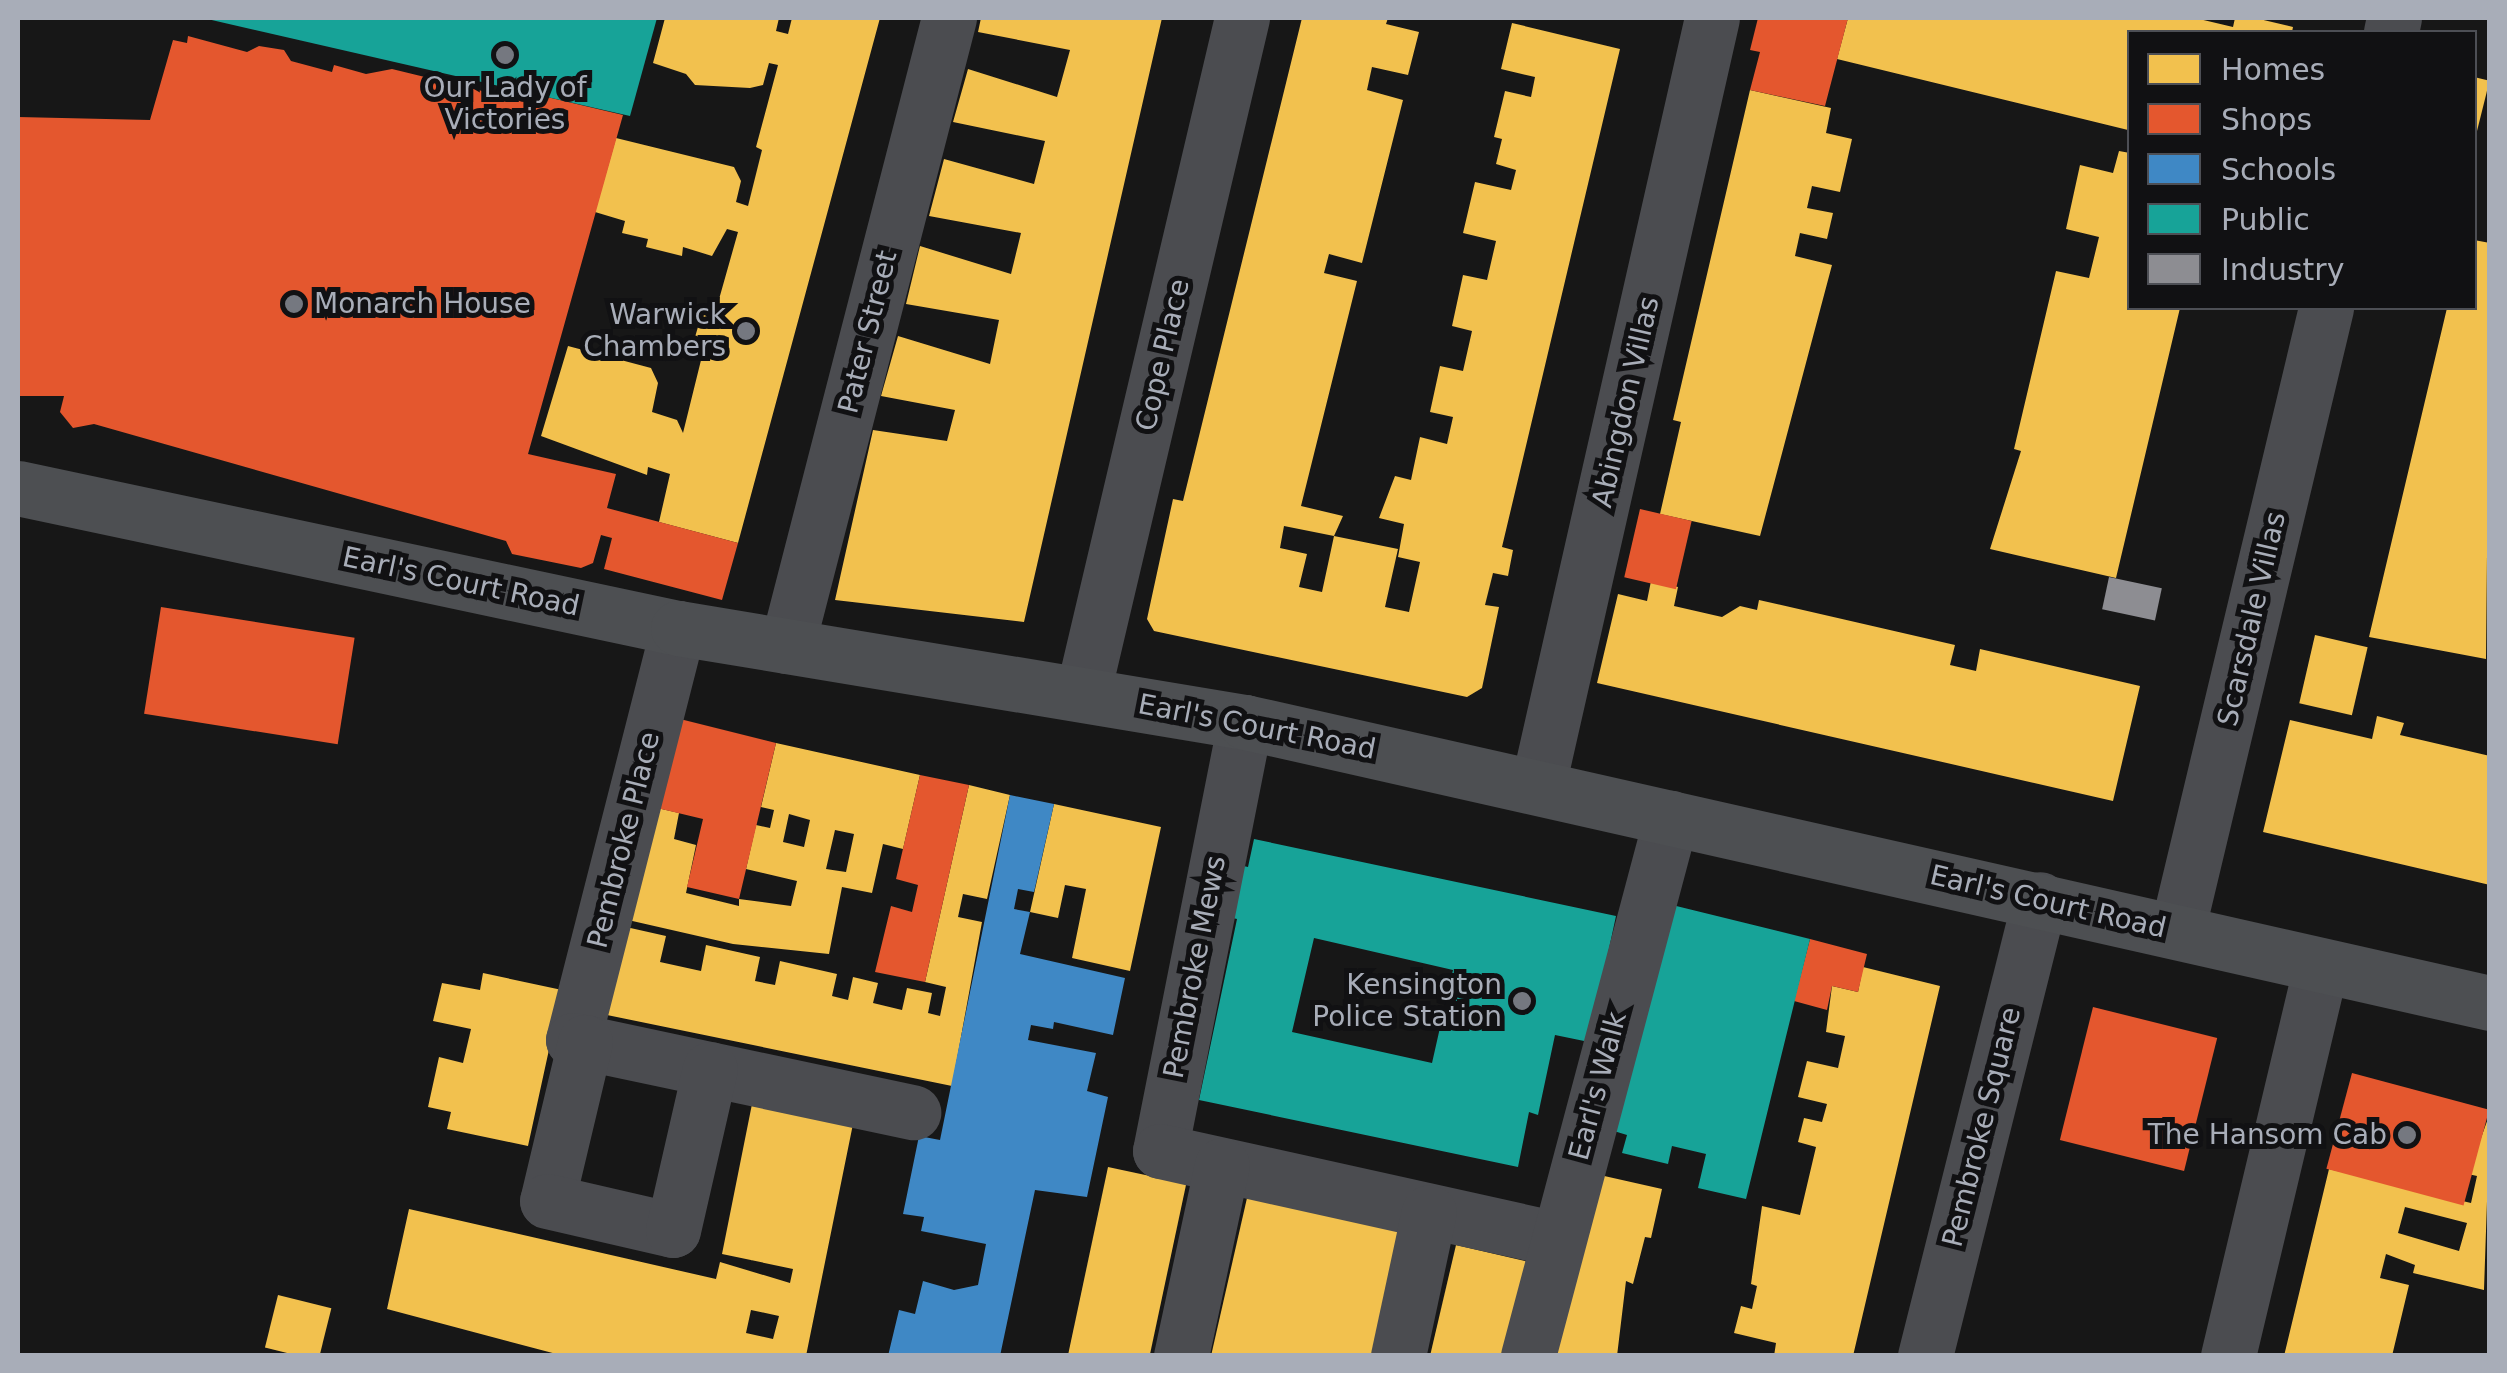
<!DOCTYPE html>
<html>
<head>
<meta charset="utf-8">
<style>
  body { margin:0 }
  #map { position:relative; width:2507px; height:1373px; overflow:hidden; background:#171717; font-family:"DejaVu Sans",sans-serif }
  div>[style] { position:absolute }
  [style*='--x'] { left:calc(var(--x)*1px); top:calc(var(--y)*1px); width:calc(var(--w)*1px); rotate:calc(var(--a)*1deg) }
  .homes>* { inset:0; background:#f2c14e; transform-origin:0 0 }
  .shops>* { inset:0; background:#e4572e; transform-origin:0 0 }
  .schools>* { inset:0; background:#3f88c5 }
  .public>* { inset:0; background:#17a398 }
  .industry>* { inset:0; background:#8d8d92; transform-origin:0 0 }
  .minor>* { height:55px; margin:-27.5px; padding:0 27.5px; transform-origin:27.5px; border-radius:27.5px; background:#4b4c50 }
  .major>* { height:55px; margin:-27.5px; padding:0 27.5px; transform-origin:27.5px; border-radius:27.5px; background:#4d4f52 }
  .dots>* { width:28px; height:28px; translate:-50% -50%; box-sizing:border-box; border:5px solid #111113; border-radius:50% }
  span { translate:-50% -50%; white-space:nowrap; text-align:center; line-height:1.15; -webkit-text-stroke:10px #111113; paint-order:stroke }
  .poi-label { font-size:28px; color:#a8adb8 }
  .left { translate:0 -50%; text-align:left }
  .right { translate:-100% -50%; text-align:right }
  .street-label { font-size:28px; color:#a8adb8 }
  .frame { position:absolute; inset:0; border:20px solid #a8adb8; pointer-events:none }
  .legend { position:absolute; left:2127px; top:30px; width:350px; height:280px; box-sizing:border-box; background:#111113; border:2px solid #4d4f55; margin:0; padding:12px 18px; list-style:none; font-size:30px; color:#a8adb8 }
  .legend li { display:flex; align-items:center; gap:20px; height:50px }
  .legend b { width:50px; border:2px solid #4d4f55 }
</style>
</head>
<body>
<div id="map">
  <div class="homes">
    <div style="clip-path:polygon(665px 18px,779px 18px,776px 31px,788px 34px,792px 18px,880px 18px,738px 543px,659px 522px,670px 474px,648px 467px,647px 475px,541px 436px,568px 346px,651px 368px,658px 383px,652px 412px,677px 420px,683px 433px,704px 348px,693px 344px,702px 313px,714px 317px,738px 232px,727px 229px,712px 256px,683px 247px,682px 256px,646px 247px,648px 239px,622px 233px,625px 221px,595px 212px,616px 138px,734px 167px,741px 181px,736px 202px,748px 206px,762px 150px,756px 147px,778px 65px,769px 63px,763px 85px,750px 88px,695px 85px,686px 74px,653px 63px)"></div>
    <div style="clip-path:polygon(981px 18px,1162px 18px,1024px 622px,835px 600px,873px 430px,947px 441px,955px 410px,881px 396px,898px 336px,990px 364px,999px 320px,906px 304px,920px 246px,1011px 274px,1021px 233px,929px 216px,944px 159px,1034px 184px,1045px 141px,953px 122px,968px 69px,1057px 97px,1070px 50px,978px 32px)"></div>
    <div style="clip-path:polygon(1302px 18px,1388px 18px,1386px 24px,1419px 32px,1408px 75px,1372px 67px,1367px 90px,1403px 100px,1362px 263px,1329px 254px,1324px 273px,1357px 281px,1301px 506px,1343px 516px,1334px 536px,1284px 526px,1280px 548px,1307px 554px,1299px 587px,1322px 592px,1334px 536px,1398px 549px,1385px 607px,1409px 612px,1420px 562px,1398px 557px,1404px 524px,1379px 518px,1395px 476px,1411px 480px,1420px 437px,1447px 444px,1453px 417px,1430px 412px,1440px 366px,1463px 371px,1472px 331px,1452px 326px,1463px 275px,1487px 280px,1496px 241px,1463px 233px,1475px 182px,1511px 190px,1516px 170px,1496px 164px,1502px 139px,1494px 137px,1505px 91px,1531px 97px,1535px 77px,1501px 69px,1512px 23px,1620px 49px,1502px 547px,1513px 550px,1508px 576px,1493px 573px,1485px 605px,1499px 607px,1482px 688px,1467px 697px,1154px 631px,1147px 619px,1173px 499px,1183px 501px)"></div>
    <div style="clip-path:polygon(1848px 18px,2195px 18px,2233px 27px,2235px 18px,2255px 18px,2293px 27px,2292px 32px,2130px 32px,2128px 130px,1837px 59px)"></div>
    <div style="left:2474px;top:77px;width:16px;height:127px;rotate:14deg"></div>
    <div style="clip-path:polygon(1750px 90px,1831px 108px,1826px 133px,1852px 139px,1840px 192px,1812px 186px,1807px 208px,1833px 213px,1827px 239px,1800px 233px,1795px 256px,1832px 265px,1760px 536px,1660px 514px,1681px 422px,1673px 420px)"></div>
    <div style="clip-path:polygon(2119px 151px,2130px 153px,2130px 308px,2180px 308px,2116px 578px,1990px 549px,2021px 451px,2014px 449px,2056px 271px,2089px 278px,2099px 237px,2066px 229px,2080px 165px,2113px 173px)"></div>
    <div style="clip-path:polygon(2474px 240px,2490px 243px,2486px 659px,2369px 637px,2447px 308px,2474px 308px)"></div>
    <div style="clip-path:polygon(1651px 581px,1678px 587px,1674px 606px,1722px 617px,1740px 606px,1757px 610px,1759px 600px,1955px 645px,1950px 665px,1976px 671px,1980px 649px,2140px 686px,2113px 801px,1597px 683px,1618px 594px,1647px 601px)"></div>
    <div style="left:2315px;top:635px;width:54px;height:70px;rotate:13deg"></div>
    <div style="clip-path:polygon(2377px 716px,2404px 723px,2400px 735px,2490px 756px,2490px 885px,2263px 832px,2290px 720px,2372px 739px)"></div>
    <div style="clip-path:polygon(evenodd,776px 743px,920px 775px,903px 849px,883px 844px,872px 893px,842px 887px,829px 954px,733px 944px,628px 920px,653px 807px,679px 813px,674px 839px,696px 845px,686px 893px,739px 906px,739px 899px,791px 906px,797px 881px,746px 869px,756px 825px,770px 828px,774px 810px,761px 807px,776px 743px,789px 814px,810px 820px,804px 847px,783px 842px,789px 814px,776px 743px,835px 830px,854px 834px,846px 872px,826px 869px,835px 830px)"></div>
    <div style="clip-path:polygon(969px 785px,1010px 795px,987px 899px,963px 894px,958px 917px,982px 922px,952px 1086px,607px 1015px,626px 927px,666px 936px,660px 962px,701px 971px,706px 945px,760px 957px,755px 981px,775px 985px,780px 961px,837px 974px,832px 996px,848px 1000px,853px 977px,878px 983px,873px 1003px,902px 1010px,907px 988px,932px 993px,928px 1013px,940px 1016px,946px 987px,925px 982px)"></div>
    <div style="clip-path:polygon(1054px 804px,1161px 827px,1130px 971px,1072px 958px,1086px 889px,1065px 885px,1058px 918px,1030px 912px)"></div>
    <div style="clip-path:polygon(1863px 967px,1940px 986px,1853px 1356px,1774px 1356px,1776px 1343px,1734px 1333px,1741px 1306px,1752px 1309px,1757px 1286px,1751px 1284px,1762px 1206px,1800px 1215px,1816px 1147px,1798px 1142px,1804px 1118px,1822px 1122px,1827px 1104px,1798px 1097px,1807px 1061px,1838px 1068px,1845px 1036px,1826px 1032px,1832px 986px,1858px 992px)"></div>
    <div style="clip-path:polygon(483px 973px,562px 990px,528px 1146px,447px 1129px,451px 1112px,428px 1107px,439px 1057px,463px 1063px,471px 1029px,433px 1021px,442px 983px,480px 990px)"></div>
    <div style="clip-path:polygon(evenodd,752px 1104px,853px 1124px,806px 1356px,564px 1356px,387px 1309px,409px 1209px,716px 1279px,720px 1262px,790px 1283px,793px 1269px,722px 1254px,752px 1104px,751px 1310px,779px 1316px,773px 1339px,746px 1333px,751px 1310px)"></div>
    <div style="clip-path:polygon(evenodd,2490px 1113px,2484px 1290px,2413px 1273px,2415px 1265px,2386px 1254px,2380px 1278px,2409px 1285px,2392px 1356px,2284px 1356px,2329px 1169px,2471px 1203px,2477px 1176px,2468px 1174px,2490px 1113px,2405px 1207px,2467px 1223px,2459px 1251px,2398px 1233px,2405px 1207px)"></div>
    <div style="left:1108px;top:1167px;width:80px;height:194px;rotate:12deg"></div>
    <div style="clip-path:polygon(1591px 1173px,1662px 1189px,1651px 1238px,1645px 1237px,1633px 1284px,1626px 1281px,1617px 1356px,1548px 1356px)"></div>
    <div style="clip-path:polygon(1247px 1198px,1402px 1232px,1374px 1356px,1211px 1356px)"></div>
    <div style="clip-path:polygon(1456px 1245px,1533px 1263px,1511px 1356px,1430px 1356px)"></div>
    <div style="left:278px;top:1295px;width:55px;height:54px;rotate:14deg"></div>
  </div>
  <div class="shops">
    <div style="clip-path:polygon(1758px 18px,1848px 18px,1825px 106px,1750px 90px,1760px 52px,1750px 50px)"></div>
    <div style="clip-path:polygon(188px 36px,247px 52px,259px 46px,284px 50px,291px 61px,332px 72px,334px 65px,366px 74px,392px 69px,527px 102px,530px 93px,623px 115px,528px 454px,616px 474px,607px 508px,738px 543px,722px 600px,604px 569px,612px 538px,601px 535px,593px 563px,581px 568px,512px 554px,506px 541px,94px 424px,73px 428px,60px 412px,64px 396px,18px 396px,18px 117px,150px 120px,173px 40px,187px 43px)"></div>
    <div style="left:1640px;top:509px;width:53px;height:70px;rotate:13deg"></div>
    <div style="left:161px;top:607px;width:196px;height:108px;rotate:9deg"></div>
    <div style="clip-path:polygon(672px 717px,776px 743px,739px 899px,687px 887px,703px 819px,653px 807px)"></div>
    <div style="clip-path:polygon(920px 775px,969px 785px,925px 982px,875px 972px,891px 906px,912px 912px,918px 885px,896px 879px)"></div>
    <div style="clip-path:polygon(1810px 939px,1867px 954px,1858px 992px,1832px 986px,1827px 1010px,1794px 1001px)"></div>
    <div style="left:2093px;top:1007px;width:128px;height:137px;rotate:14deg"></div>
    <div style="left:2352px;top:1073px;width:142px;height:99px;rotate:15deg"></div>
  </div>
  <div class="schools">
    <div style="clip-path:polygon(1010px 795px,1054px 804px,1034px 892px,1018px 889px,1014px 909px,1030px 912px,1020px 954px,1125px 978px,1113px 1035px,1054px 1022px,1053px 1029px,1031px 1025px,1028px 1040px,1096px 1053px,1087px 1091px,1108px 1097px,1087px 1197px,1035px 1190px,1000px 1356px,888px 1356px,899px 1310px,915px 1314px,923px 1281px,954px 1290px,978px 1285px,986px 1244px,921px 1231px,924px 1217px,903px 1214px,919px 1136px,940px 1140px)"></div>
  </div>
  <div class="public">
    <div style="clip-path:polygon(203px 18px,657px 18px,630px 116px)"></div>
    <div style="clip-path:polygon(evenodd,1254px 839px,1616px 916px,1589px 1042px,1555px 1035px,1538px 1115px,1529px 1112px,1518px 1167px,1199px 1100px,1237px 919px,1224px 916px,1235px 864px,1248px 867px,1254px 839px,1314px 938px,1453px 970px,1432px 1063px,1292px 1032px,1314px 938px)"></div>
    <div style="clip-path:polygon(1660px 902px,1810px 939px,1746px 1199px,1698px 1188px,1706px 1154px,1672px 1146px,1668px 1164px,1622px 1153px,1627px 1135px,1604px 1128px)"></div>
  </div>
  <div class="industry">
    <div style="left:2109px;top:577px;width:54px;height:33px;rotate:12deg"></div>
  </div>
  <div class="minor">
    <div style="--x:2391;--y:32;--w:14;--a:-78"></div>
    <div style="--x:678;--y:628;--w:425;--a:104.3"></div>
    <div style="--x:573;--y:1040;--w:348;--a:12"></div>
    <div style="--x:787;--y:646;--w:649;--a:-75.54"></div>
    <div style="--x:1083;--y:692;--w:693;--a:-76.73"></div>
    <div style="--x:1245;--y:722;--w:437;--a:101.2"></div>
    <div style="--x:1160;--y:1151;--w:406;--a:12.5"></div>
    <div style="--x:1538;--y:785;--w:786;--a:-77.22"></div>
    <div style="--x:2177;--y:931;--w:641;--a:-76.55"></div>
    <div style="--x:585;--y:1042;--w:163;--a:103.4"></div>
    <div style="--x:547;--y:1201;--w:129;--a:13"></div>
    <div style="--x:673;--y:1230;--w:165;--a:-77.1"></div>
    <div style="--x:1181;--y:1356;--w:195;--a:-77.9"></div>
    <div style="--x:1398;--y:1356;--w:147;--a:-77.9"></div>
    <div style="--x:1528;--y:1356;--w:557;--a:-75.11"></div>
    <div style="--x:1925;--y:1356;--w:471;--a:-75.9"></div>
    <div style="--x:2228;--y:1356;--w:401;--a:-76.6"></div>
  </div>
  <div class="major">
    <div style="--x:18;--y:488;--w:675;--a:11.98"></div>
    <div style="--x:678;--y:628;--w:575;--a:9.41"></div>
    <div style="--x:1245;--y:722;--w:1276;--a:12.72"></div>
  </div>
  <div class="dots">
    <div style="left:505px;top:55px;background:#757880"></div>
    <div style="left:294px;top:304px;background:#757880"></div>
    <div style="left:746px;top:331px;background:#757880"></div>
    <div style="left:1522px;top:1001px;background:#757880"></div>
    <div style="left:2407px;top:1135px;background:#757880"></div>
  </div>
  <div class="poi-label">
    <span style="left:505px;top:104px">Our Lady of<br>Victories</span>
    <span class="left" style="left:314px;top:304px">Monarch House</span>
    <span class="right" style="left:726px;top:331px">Warwick<br>Chambers</span>
    <span class="right" style="left:1502px;top:1001px">Kensington<br>Police Station</span>
    <span class="right" style="left:2387px;top:1135px">The Hansom Cab</span>
  </div>
  <div class="street-label">
    <span style="left:868px;top:332px;rotate:-76deg">Pater Street</span>
    <span style="left:1163px;top:355px;rotate:-77deg">Cope Place</span>
    <span style="left:1626px;top:402px;rotate:-77deg">Abingdon Villas</span>
    <span style="left:461px;top:582px;rotate:12deg">Earl's Court Road</span>
    <span style="left:2252px;top:619px;rotate:-77deg">Scarsdale Villas</span>
    <span style="left:1257px;top:727px;rotate:11deg">Earl's Court Road</span>
    <span style="left:624px;top:840px;rotate:-76deg">Pembroke Place</span>
    <span style="left:2048px;top:902px;rotate:13deg">Earl's Court Road</span>
    <span style="left:1195px;top:967px;rotate:-79deg">Pembroke Mews</span>
    <span style="left:1598px;top:1086px;rotate:-75deg">Earl's Walk</span>
    <span style="left:1982px;top:1127px;rotate:-76deg">Pembroke Square</span>
  </div>
  <div class="frame"></div>
  <ul class="legend">
  <li><b style="height:28px;background:#f2c14e"></b>Homes</li>
  <li><b style="height:28px;background:#e4572e"></b>Shops</li>
  <li><b style="height:28px;background:#3f88c5"></b>Schools</li>
  <li><b style="height:28px;background:#17a398"></b>Public</li>
  <li><b style="height:28px;background:#8d8d92"></b>Industry</li>
  </ul>
</div>
</body>
</html>
